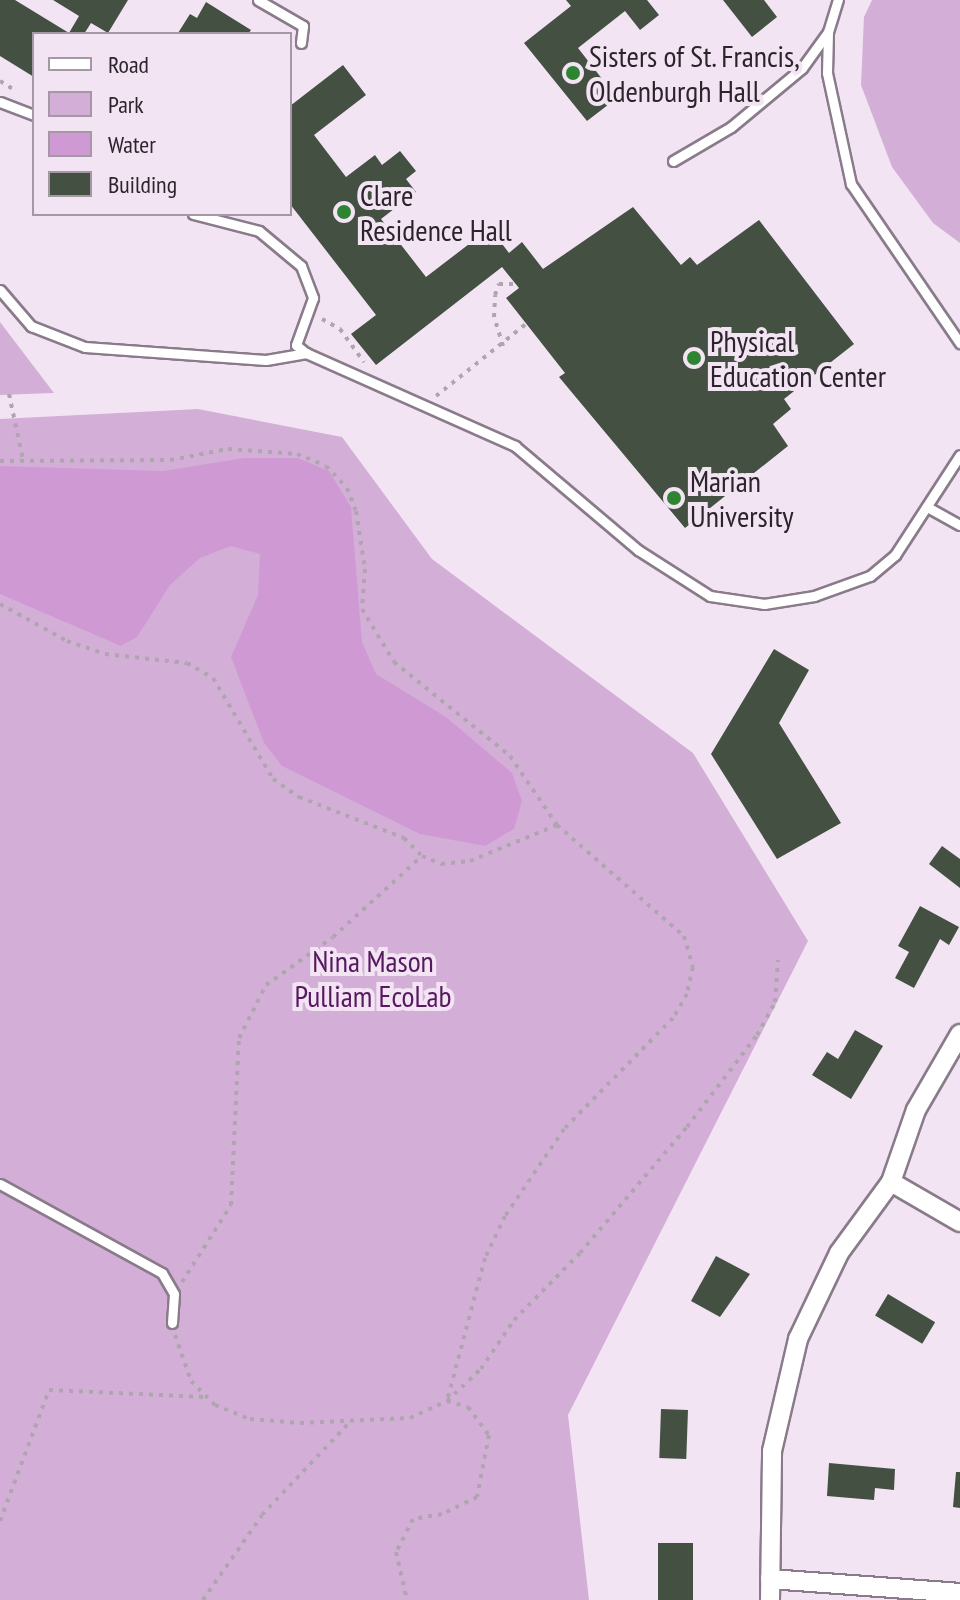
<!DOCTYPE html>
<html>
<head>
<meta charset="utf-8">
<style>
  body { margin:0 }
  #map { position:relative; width:960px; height:1600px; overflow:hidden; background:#f3e4f4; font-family:"PT Sans Narrow",sans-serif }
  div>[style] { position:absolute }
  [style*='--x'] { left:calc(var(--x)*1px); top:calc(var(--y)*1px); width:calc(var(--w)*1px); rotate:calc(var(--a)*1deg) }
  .green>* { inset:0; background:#d3afd7 }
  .water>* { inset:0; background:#cf9ad4 }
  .building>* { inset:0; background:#435042; transform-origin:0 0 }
  .path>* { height:4px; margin-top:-2px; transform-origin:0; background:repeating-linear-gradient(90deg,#b0a4b1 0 4px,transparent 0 10px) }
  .roads { filter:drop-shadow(2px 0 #897b8a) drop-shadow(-2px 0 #897b8a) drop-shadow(0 2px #897b8a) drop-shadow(0 -2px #897b8a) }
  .lane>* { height:9px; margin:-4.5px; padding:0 4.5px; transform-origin:4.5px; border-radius:4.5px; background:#fff }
  .street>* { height:18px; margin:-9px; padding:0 9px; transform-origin:9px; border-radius:9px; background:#fff }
  .dots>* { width:22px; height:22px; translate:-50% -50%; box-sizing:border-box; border:4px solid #f3e4f4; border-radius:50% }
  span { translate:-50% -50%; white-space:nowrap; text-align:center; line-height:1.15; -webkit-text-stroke:8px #f3e4f4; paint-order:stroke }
  .poi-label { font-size:30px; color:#2b252b }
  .left { translate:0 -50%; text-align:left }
  .park-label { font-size:30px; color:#56185e }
  .legend { position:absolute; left:32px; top:32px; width:260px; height:184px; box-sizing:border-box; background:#f3e4f4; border:2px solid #a398a4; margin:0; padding:10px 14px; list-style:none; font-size:24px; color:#2b252b }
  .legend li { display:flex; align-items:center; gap:16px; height:40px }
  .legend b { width:40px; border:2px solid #a398a4 }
</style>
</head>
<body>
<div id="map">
  <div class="green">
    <div style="clip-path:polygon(872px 0,960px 0,960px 243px,933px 223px,892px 167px,861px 85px,864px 17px)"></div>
    <div style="clip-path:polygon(0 322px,54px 393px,0 395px)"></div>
    <div style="clip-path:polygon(198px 409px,342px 437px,432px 559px,693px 753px,808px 941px,568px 1415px,589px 1600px,0 1600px,0 419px)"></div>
  </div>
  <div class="water">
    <div style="clip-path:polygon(244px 458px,298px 458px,329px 471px,351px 507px,362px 642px,376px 674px,446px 717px,512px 773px,522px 801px,514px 829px,485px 846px,420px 834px,282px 766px,264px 743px,231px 657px,258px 595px,260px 554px,231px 546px,200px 558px,170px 585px,137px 637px,121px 646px,0 594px,0 466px,163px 471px)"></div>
  </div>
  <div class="building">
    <div style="clip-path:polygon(0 0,15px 0,69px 33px,79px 16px,53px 0,128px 0,108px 33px,91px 23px,84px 34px,34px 34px,34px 77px,0 56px)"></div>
    <div style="clip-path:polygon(566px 0,647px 0,659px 15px,640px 30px,625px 11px,578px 48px,617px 98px,587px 121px,524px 43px,571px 6px)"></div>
    <div style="clip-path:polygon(723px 0,764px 0,777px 17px,752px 37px)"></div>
    <div style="clip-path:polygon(206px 2px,251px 30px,248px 34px,178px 33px,190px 14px,197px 18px)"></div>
    <div style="clip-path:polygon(343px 65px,366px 95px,314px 135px,346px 177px,375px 155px,382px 165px,400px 151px,416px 171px,406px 179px,416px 192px,381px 219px,426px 277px,490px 228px,509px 253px,522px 242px,543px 269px,633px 207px,681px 265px,690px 257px,697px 265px,759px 220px,854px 344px,784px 399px,791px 409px,773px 424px,788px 446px,685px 528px,559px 377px,565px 373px,506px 298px,519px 288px,502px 267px,376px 365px,351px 334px,376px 315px,290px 204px,290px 106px)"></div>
    <div style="clip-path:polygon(774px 649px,809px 670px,779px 723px,841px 823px,777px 859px,711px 754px)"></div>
    <div style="clip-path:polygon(942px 846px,960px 859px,960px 888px,929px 864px)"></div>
    <div style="clip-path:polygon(920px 906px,959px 927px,949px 945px,940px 939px,914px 988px,895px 978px,909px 952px,898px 946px)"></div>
    <div style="clip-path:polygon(855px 1030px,883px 1046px,851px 1099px,812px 1075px,827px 1052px,838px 1059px)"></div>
    <div style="clip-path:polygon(716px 1256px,750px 1274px,720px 1317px,691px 1301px)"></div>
    <div style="left:888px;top:1294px;width:55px;height:25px;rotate:31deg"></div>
    <div style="left:661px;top:1409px;width:27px;height:49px;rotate:2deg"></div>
    <div style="clip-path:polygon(829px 1463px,895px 1469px,894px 1490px,875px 1488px,874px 1500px,827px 1496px)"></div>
    <div style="clip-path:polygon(956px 1472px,960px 1472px,960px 1508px,953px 1507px)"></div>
    <div style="left:658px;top:1543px;width:35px;height:57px"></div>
  </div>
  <div class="path">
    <div style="--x:0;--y:81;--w:19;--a:32"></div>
    <div style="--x:322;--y:319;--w:21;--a:29"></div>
    <div style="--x:340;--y:329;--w:41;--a:54"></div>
    <div style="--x:503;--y:346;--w:30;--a:-107"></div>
    <div style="--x:494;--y:317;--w:22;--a:-87"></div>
    <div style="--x:495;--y:295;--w:12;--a:-70"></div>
    <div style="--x:499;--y:284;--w:16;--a:0"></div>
    <div style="--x:9;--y:394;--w:67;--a:78"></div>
    <div style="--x:436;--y:396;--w:115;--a:-38.7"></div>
    <div style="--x:0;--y:461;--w:170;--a:-0.3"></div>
    <div style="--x:170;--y:460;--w:59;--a:-10.7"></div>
    <div style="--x:228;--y:449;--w:69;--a:4.1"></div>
    <div style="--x:297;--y:454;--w:31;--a:22"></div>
    <div style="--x:326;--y:466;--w:30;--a:46"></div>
    <div style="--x:347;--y:488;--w:25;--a:69"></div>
    <div style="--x:356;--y:511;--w:59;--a:81.2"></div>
    <div style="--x:365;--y:569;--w:40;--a:94.3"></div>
    <div style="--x:362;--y:609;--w:62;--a:58.9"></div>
    <div style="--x:394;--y:662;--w:149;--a:39"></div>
    <div style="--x:510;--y:756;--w:83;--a:55.7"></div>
    <div style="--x:557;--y:825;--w:169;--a:41.2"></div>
    <div style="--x:684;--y:936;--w:32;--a:74"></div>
    <div style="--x:693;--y:967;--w:28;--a:103"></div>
    <div style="--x:687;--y:994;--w:28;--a:120"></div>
    <div style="--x:673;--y:1018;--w:156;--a:134.5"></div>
    <div style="--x:564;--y:1129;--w:105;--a:124.1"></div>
    <div style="--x:505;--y:1216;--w:47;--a:115.5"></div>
    <div style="--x:485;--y:1258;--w:148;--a:104.9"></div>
    <div style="--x:447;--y:1401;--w:22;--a:16"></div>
    <div style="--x:468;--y:1407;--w:35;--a:53"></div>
    <div style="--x:489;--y:1435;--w:63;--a:101"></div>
    <div style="--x:477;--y:1497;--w:39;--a:154"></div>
    <div style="--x:442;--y:1514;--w:29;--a:170"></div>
    <div style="--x:413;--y:1519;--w:37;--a:117"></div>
    <div style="--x:396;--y:1552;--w:49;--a:77.1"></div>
    <div style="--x:0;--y:604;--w:77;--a:28.9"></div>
    <div style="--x:67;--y:641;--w:40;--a:18.9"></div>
    <div style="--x:105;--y:654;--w:82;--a:6.3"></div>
    <div style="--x:187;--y:663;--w:30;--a:30"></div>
    <div style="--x:213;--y:678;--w:117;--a:59.3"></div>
    <div style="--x:273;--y:779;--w:32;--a:35"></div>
    <div style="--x:299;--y:797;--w:113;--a:21.3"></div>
    <div style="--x:404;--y:838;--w:25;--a:45"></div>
    <div style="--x:422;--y:856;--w:21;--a:23"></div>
    <div style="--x:441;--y:864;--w:29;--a:-6"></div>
    <div style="--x:470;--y:861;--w:94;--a:-22.5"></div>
    <div style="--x:182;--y:1282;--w:91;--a:-57.5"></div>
    <div style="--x:231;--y:1205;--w:167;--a:-87.3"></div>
    <div style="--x:239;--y:1038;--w:59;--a:-63"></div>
    <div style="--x:266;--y:985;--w:82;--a:-35.6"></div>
    <div style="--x:333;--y:937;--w:120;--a:-42.3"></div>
    <div style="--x:175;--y:1335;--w:49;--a:70.8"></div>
    <div style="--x:191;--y:1381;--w:34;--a:45"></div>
    <div style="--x:215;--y:1405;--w:38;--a:22"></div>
    <div style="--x:250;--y:1419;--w:50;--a:4.6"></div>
    <div style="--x:300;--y:1423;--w:110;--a:-2.6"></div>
    <div style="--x:410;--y:1418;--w:41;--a:-24.7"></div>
    <div style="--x:447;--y:1401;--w:47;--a:-43.3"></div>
    <div style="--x:481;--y:1369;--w:59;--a:-56"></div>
    <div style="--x:514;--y:1320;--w:94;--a:-45.4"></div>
    <div style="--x:580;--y:1253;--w:165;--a:-49.7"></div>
    <div style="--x:687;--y:1127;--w:116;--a:-52.7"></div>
    <div style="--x:757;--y:1035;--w:38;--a:-61"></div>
    <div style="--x:775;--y:1002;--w:42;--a:-85.9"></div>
    <div style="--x:0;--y:1521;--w:140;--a:-69.5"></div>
    <div style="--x:49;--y:1390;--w:157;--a:2.6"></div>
    <div style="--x:203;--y:1600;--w:103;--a:-55.2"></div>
    <div style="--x:262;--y:1515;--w:127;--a:-46.6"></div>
  </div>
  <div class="roads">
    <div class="lane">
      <div style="--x:258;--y:0;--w:52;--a:30"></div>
      <div style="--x:303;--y:26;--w:17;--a:97"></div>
      <div style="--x:828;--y:32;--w:41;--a:91.4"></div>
      <div style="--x:827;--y:73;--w:114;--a:77.8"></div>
      <div style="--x:851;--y:184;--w:193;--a:55.6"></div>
      <div style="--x:0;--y:102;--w:36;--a:21"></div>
      <div style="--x:673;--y:161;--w:67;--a:-30.4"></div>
      <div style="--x:731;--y:127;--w:92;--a:-39.7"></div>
      <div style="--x:802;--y:68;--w:44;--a:-54.2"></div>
      <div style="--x:828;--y:32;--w:34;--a:-73"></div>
      <div style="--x:193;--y:214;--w:68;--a:14.4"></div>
      <div style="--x:259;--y:231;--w:55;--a:39.8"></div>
      <div style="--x:301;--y:266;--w:34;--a:69"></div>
      <div style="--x:313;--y:298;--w:50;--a:109.9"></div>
      <div style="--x:296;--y:345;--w:13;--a:39"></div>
      <div style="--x:306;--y:353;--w:229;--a:24"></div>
      <div style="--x:515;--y:446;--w:161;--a:40.2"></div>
      <div style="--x:638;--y:550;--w:85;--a:32.6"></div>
      <div style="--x:710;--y:596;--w:55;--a:8.4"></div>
      <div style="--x:764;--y:604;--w:51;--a:-9.1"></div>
      <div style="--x:814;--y:596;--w:59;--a:-19.7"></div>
      <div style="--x:870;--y:576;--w:33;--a:-40"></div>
      <div style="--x:895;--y:555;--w:119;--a:-57"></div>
      <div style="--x:0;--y:290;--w:48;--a:49.3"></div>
      <div style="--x:31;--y:326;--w:58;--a:21.3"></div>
      <div style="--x:85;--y:347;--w:181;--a:4.1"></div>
      <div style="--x:266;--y:360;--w:41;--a:-9.9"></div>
      <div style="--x:929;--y:508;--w:35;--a:29"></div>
      <div style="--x:0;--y:1184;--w:185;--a:28.8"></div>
      <div style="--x:162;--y:1273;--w:24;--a:60"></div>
      <div style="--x:174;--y:1294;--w:29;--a:94"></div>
    </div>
    <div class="street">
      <div style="--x:891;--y:1182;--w:80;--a:30.1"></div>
      <div style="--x:770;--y:1579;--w:191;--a:4.2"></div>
      <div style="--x:770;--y:1600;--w:149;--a:-89.2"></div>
      <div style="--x:772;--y:1451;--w:115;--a:-76.9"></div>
      <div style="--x:798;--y:1339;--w:95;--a:-64.5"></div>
      <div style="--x:839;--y:1253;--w:88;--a:-53.8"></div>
      <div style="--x:891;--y:1182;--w:76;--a:-70.9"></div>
      <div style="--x:916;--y:1110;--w:88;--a:-59.9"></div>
    </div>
  </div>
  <div class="dots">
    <div style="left:573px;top:73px;background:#2e8432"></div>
    <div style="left:344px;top:212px;background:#2e8432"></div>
    <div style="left:694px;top:358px;background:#2e8432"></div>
    <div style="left:674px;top:498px;background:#2e8432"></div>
  </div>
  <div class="poi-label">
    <span class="left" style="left:589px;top:73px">Sisters of St. Francis,<br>Oldenburgh Hall</span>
    <span class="left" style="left:360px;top:212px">Clare<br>Residence Hall</span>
    <span class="left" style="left:710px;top:358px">Physical<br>Education Center</span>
    <span class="left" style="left:690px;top:498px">Marian<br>University</span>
  </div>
  <div class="park-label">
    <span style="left:373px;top:978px">Nina Mason<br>Pulliam EcoLab</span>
  </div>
  <ul class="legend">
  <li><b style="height:10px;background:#fff"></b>Road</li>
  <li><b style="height:22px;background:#d3afd7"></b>Park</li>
  <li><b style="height:22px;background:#cf9ad4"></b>Water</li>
  <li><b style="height:22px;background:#435042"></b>Building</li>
  </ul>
</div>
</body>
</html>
